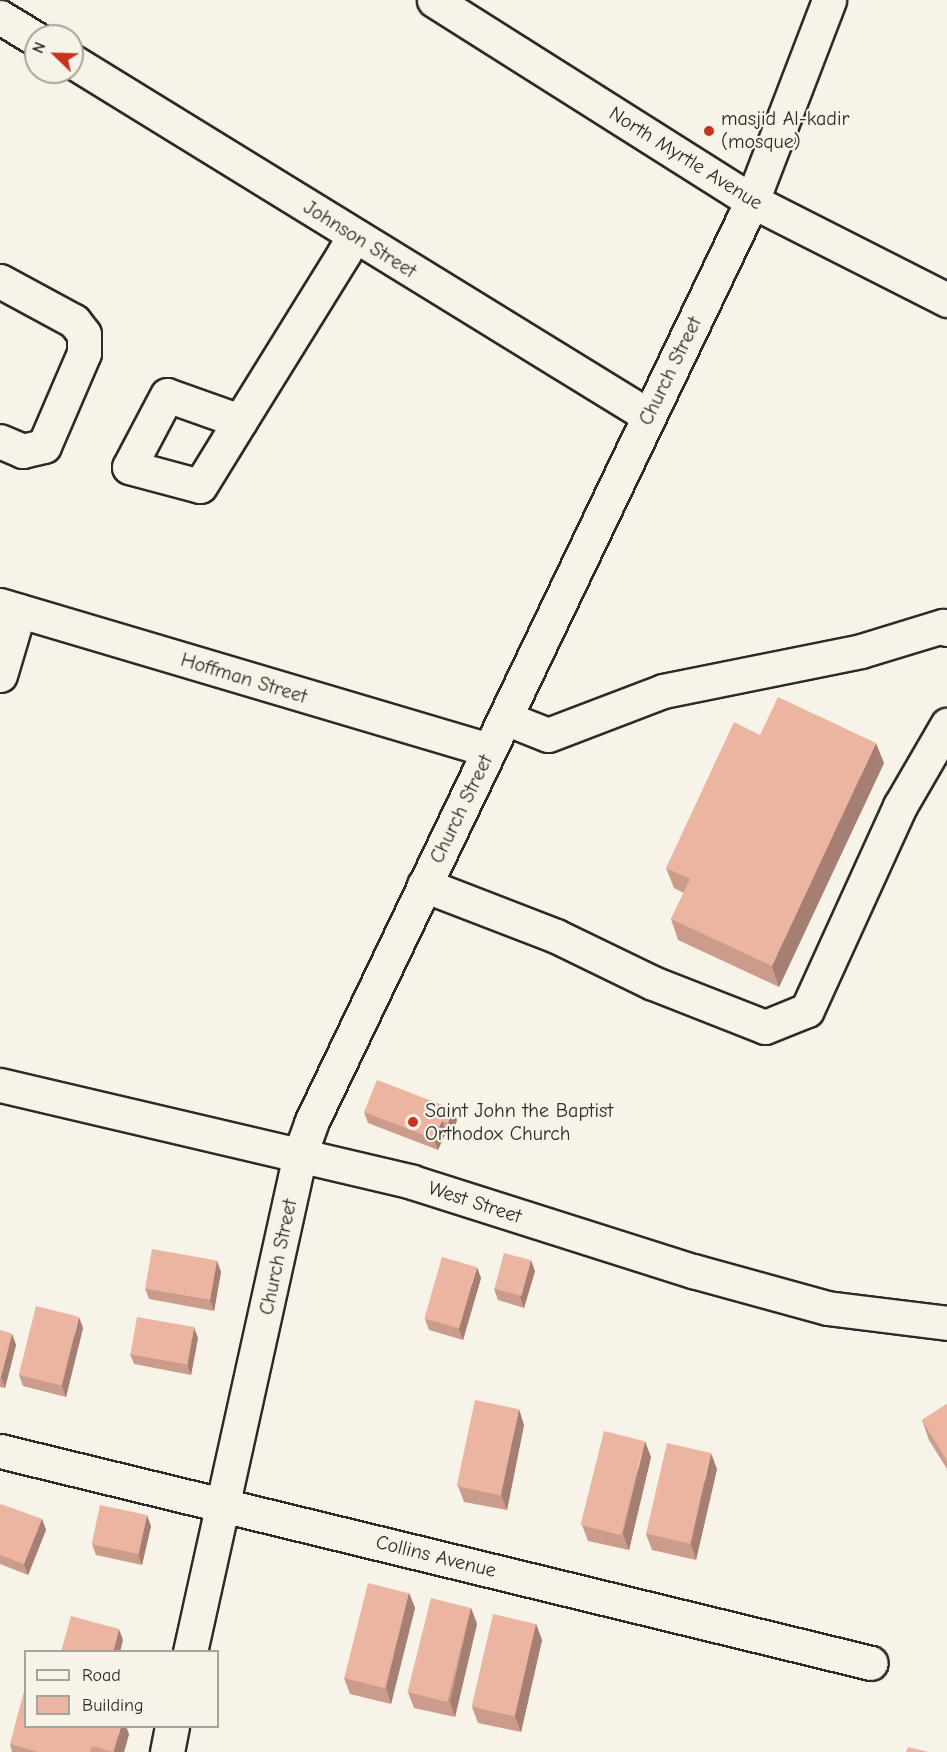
<!DOCTYPE html>
<html>
<head>
<meta charset="utf-8">
<style>
  body { margin:0 }
  #map { position:relative; width:947px; height:1752px; overflow:hidden; background:#f7f3e8; font-family:"Comic Neue",sans-serif }
  div>[style] { position:absolute }
  [style*='--x'] { left:calc(var(--x)*1px); top:calc(var(--y)*1px); width:calc(var(--w)*1px); rotate:calc(var(--a)*1deg) }
  .roads { filter:drop-shadow(2px 0 #2b2b2b) drop-shadow(-2px 0 #2b2b2b) drop-shadow(0 2px #2b2b2b) drop-shadow(0 -2px #2b2b2b) }
  .minor>* { height:33px; margin:-16.5px; padding:0 16.5px; transform-origin:16.5px; border-radius:16.5px; background:#f7f3e8 }
  .wall>* { inset:0; background:#cb9c8b }
  .shaded-wall>* { inset:0; background:#a57f71 }
  .building>* { inset:0; background:#ecb5a2; transform-origin:0 0 }
  .dots>* { width:16px; height:16px; translate:-50% -50%; box-sizing:border-box; border:3px solid #f7f3e8; border-radius:50% }
  span { translate:-50% -50%; white-space:nowrap; text-align:center; line-height:1.15; -webkit-text-stroke:4.5px #f7f3e8; paint-order:stroke }
  .poi-label { font-size:20px; color:#2b2b2b }
  .left { translate:0 -50%; text-align:left }
  .street-label { font-size:20px; color:#2b2b2b }
  .legend { position:absolute; left:24px; top:1650px; width:195px; height:78px; box-sizing:border-box; background:#f7f3e8; border:2px solid #a5a39c; margin:0; padding:8px 10px; list-style:none; font-size:18px; color:#2b2b2b }
  .legend li { display:flex; align-items:center; gap:12px; height:30px }
  .legend b { width:30px; border:2px solid #a5a39c }
  .north { position:absolute; left:24px; top:24px; width:60px; height:60px; box-sizing:border-box; background:#f7f3e8; border:2px solid #a5a39c; border-radius:50%; rotate:293deg; font-size:16px; font-weight:700; line-height:24px; text-align:center; color:#2b2b2b }
  .north::after { content:''; display:block; margin:auto; width:21px; height:27px; background:#c8321e; clip-path:polygon(50% 0,100% 100%,50% 72%,0 100%) }
</style>
</head>
<body>
<div id="map">
  <div class="roads">
    <div class="minor">
      <div style="--x:434;--y:0;--w:376;--a:32.3"></div>
      <div style="--x:752;--y:201;--w:219;--a:26.9"></div>
      <div style="--x:0;--y:17;--w:42;--a:31.4"></div>
      <div style="--x:72;--y:61;--w:677;--a:31.6"></div>
      <div style="--x:0;--y:281;--w:84;--a:28.4"></div>
      <div style="--x:74;--y:321;--w:16;--a:52"></div>
      <div style="--x:84;--y:334;--w:19;--a:90"></div>
      <div style="--x:84;--y:353;--w:101;--a:113.3"></div>
      <div style="--x:44;--y:446;--w:22;--a:167"></div>
      <div style="--x:23;--y:451;--w:25;--a:-157"></div>
      <div style="--x:240;--y:421;--w:77;--a:-160.4"></div>
      <div style="--x:167;--y:395;--w:81;--a:117.8"></div>
      <div style="--x:129;--y:467;--w:73;--a:15"></div>
      <div style="--x:200;--y:486;--w:76;--a:-58.4"></div>
      <div style="--x:240;--y:421;--w:198;--a:-58.2"></div>
      <div style="--x:344;--y:253;--w:20;--a:-60"></div>
      <div style="--x:0;--y:605;--w:510;--a:16.52"></div>
      <div style="--x:0;--y:675;--w:67;--a:-73.5"></div>
      <div style="--x:505;--y:718;--w:46;--a:21.6"></div>
      <div style="--x:548;--y:735;--w:123;--a:-20.9"></div>
      <div style="--x:663;--y:691;--w:202;--a:-11.4"></div>
      <div style="--x:861;--y:651;--w:86;--a:-17"></div>
      <div style="--x:943;--y:626;--w:5;--a:37"></div>
      <div style="--x:424;--y:885;--w:142;--a:21.1"></div>
      <div style="--x:556;--y:936;--w:108;--a:25.9"></div>
      <div style="--x:653;--y:983;--w:120;--a:21.4"></div>
      <div style="--x:765;--y:1027;--w:45;--a:-22"></div>
      <div style="--x:807;--y:1010;--w:224;--a:-65.5"></div>
      <div style="--x:900;--y:806;--w:94;--a:-59.9"></div>
      <div style="--x:0;--y:1085;--w:423;--a:13.2"></div>
      <div style="--x:412;--y:1182;--w:295;--a:17.6"></div>
      <div style="--x:693;--y:1271;--w:139;--a:15.4"></div>
      <div style="--x:827;--y:1308;--w:121;--a:7.1"></div>
      <div style="--x:0;--y:1451;--w:896;--a:13.68"></div>
      <div style="--x:190;--y:1652;--w:510;--a:-77.54"></div>
      <div style="--x:300;--y:1154;--w:33;--a:-70"></div>
      <div style="--x:311;--y:1123;--w:1022;--a:-64.44"></div>
      <div style="--x:752;--y:201;--w:215;--a:-69"></div>
      <div style="--x:167;--y:1752;--w:26;--a:-79"></div>
    </div>
  </div>
  <div class="wall">
    <div style="clip-path:polygon(884px 763px,779px 987px,678px 940px,671px 919px,684px 893px,674px 888px,666px 868px)"></div>
    <div style="clip-path:polygon(364px 1112px,457px 1120px,452px 1134px,446px 1132px,438px 1150px,368px 1123px)"></div>
    <div style="clip-path:polygon(217px 1261px,221px 1272px,214px 1311px,149px 1299px,145px 1288px)"></div>
    <div style="clip-path:polygon(535px 1271px,524px 1308px,498px 1300px,494px 1289px)"></div>
    <div style="clip-path:polygon(481px 1278px,463px 1340px,429px 1330px,425px 1319px)"></div>
    <div style="clip-path:polygon(83px 1328px,66px 1397px,23px 1386px,19px 1375px)"></div>
    <div style="clip-path:polygon(0 1330px,12px 1334px,16px 1345px,5px 1388px,0 1387px)"></div>
    <div style="clip-path:polygon(198px 1338px,191px 1375px,134px 1364px,130px 1354px)"></div>
    <div style="clip-path:polygon(947px 1404px,947px 1469px,929px 1440px,922px 1420px)"></div>
    <div style="clip-path:polygon(524px 1425px,507px 1510px,464px 1502px,458px 1486px)"></div>
    <div style="clip-path:polygon(651px 1457px,629px 1550px,588px 1541px,582px 1525px)"></div>
    <div style="clip-path:polygon(717px 1469px,696px 1560px,652px 1550px,646px 1534px)"></div>
    <div style="clip-path:polygon(0 1506px,42px 1519px,46px 1530px,28px 1575px,0 1564px)"></div>
    <div style="clip-path:polygon(151px 1526px,142px 1565px,96px 1555px,92px 1544px)"></div>
    <div style="clip-path:polygon(409px 1593px,415px 1608px,391px 1704px,350px 1694px,344px 1678px)"></div>
    <div style="clip-path:polygon(471px 1608px,477px 1624px,455px 1717px,414px 1708px,408px 1692px)"></div>
    <div style="clip-path:polygon(536px 1624px,542px 1640px,521px 1732px,478px 1723px,472px 1707px)"></div>
    <div style="clip-path:polygon(129px 1734px,124px 1752px,12px 1752px,10px 1744px)"></div>
  </div>
  <div class="shaded-wall">
    <div style="clip-path:polygon(876px 743px,884px 763px,779px 987px,772px 966px)"></div>
    <div style="clip-path:polygon(453px 1109px,457px 1120px,452px 1134px,448px 1123px)"></div>
    <div style="clip-path:polygon(442px 1121px,446px 1132px,438px 1150px,434px 1139px)"></div>
    <div style="clip-path:polygon(531px 1260px,535px 1271px,524px 1308px,520px 1297px)"></div>
    <div style="clip-path:polygon(217px 1261px,221px 1272px,214px 1311px,210px 1300px)"></div>
    <div style="clip-path:polygon(477px 1267px,481px 1278px,463px 1340px,459px 1329px)"></div>
    <div style="clip-path:polygon(79px 1317px,83px 1328px,66px 1397px,62px 1386px)"></div>
    <div style="clip-path:polygon(194px 1327px,198px 1338px,191px 1375px,187px 1364px)"></div>
    <div style="clip-path:polygon(12px 1334px,16px 1345px,5px 1388px,1px 1377px)"></div>
    <div style="clip-path:polygon(519px 1409px,524px 1425px,507px 1510px,501px 1494px)"></div>
    <div style="clip-path:polygon(645px 1441px,651px 1457px,629px 1550px,623px 1534px)"></div>
    <div style="clip-path:polygon(711px 1453px,717px 1469px,696px 1560px,691px 1544px)"></div>
    <div style="clip-path:polygon(147px 1515px,151px 1526px,142px 1565px,138px 1554px)"></div>
    <div style="clip-path:polygon(42px 1519px,46px 1530px,28px 1575px,24px 1564px)"></div>
    <div style="clip-path:polygon(409px 1593px,415px 1608px,391px 1704px,386px 1688px)"></div>
    <div style="clip-path:polygon(471px 1608px,477px 1624px,455px 1717px,450px 1701px)"></div>
    <div style="clip-path:polygon(536px 1624px,542px 1640px,521px 1732px,515px 1716px)"></div>
    <div style="clip-path:polygon(119px 1629px,123px 1640px,120px 1652px,113px 1652px)"></div>
    <div style="clip-path:polygon(121px 1726px,126px 1726px,129px 1734px,124px 1752px,114px 1752px)"></div>
  </div>
  <div class="building">
    <div style="clip-path:polygon(778px 697px,876px 743px,772px 966px,671px 919px,690px 879px,666px 868px,734px 722px,760px 735px)"></div>
    <div style="clip-path:polygon(377px 1080px,453px 1109px,448px 1123px,442px 1121px,434px 1139px,364px 1112px)"></div>
    <div style="left:152px;top:1249px;width:66px;height:40px;rotate:10deg"></div>
    <div style="left:504px;top:1253px;width:28px;height:37px;rotate:15deg"></div>
    <div style="left:442px;top:1257px;width:36px;height:64px;rotate:16deg"></div>
    <div style="left:36px;top:1306px;width:44px;height:71px;rotate:14deg"></div>
    <div style="left:137px;top:1317px;width:58px;height:38px;rotate:10deg"></div>
    <div style="clip-path:polygon(0 1330px,12px 1334px,1px 1377px,0 1377px)"></div>
    <div style="left:475px;top:1400px;width:45px;height:88px;rotate:12deg"></div>
    <div style="clip-path:polygon(947px 1404px,947px 1461px,922px 1420px)"></div>
    <div style="left:604px;top:1431px;width:42px;height:97px;rotate:14deg"></div>
    <div style="left:667px;top:1443px;width:45px;height:93px;rotate:13deg"></div>
    <div style="clip-path:polygon(1px 1504px,42px 1519px,24px 1564px,0 1555px,0 1506px)"></div>
    <div style="left:100px;top:1505px;width:48px;height:40px;rotate:12deg"></div>
    <div style="left:368px;top:1583px;width:42px;height:98px;rotate:14deg"></div>
    <div style="left:431px;top:1598px;width:41px;height:97px;rotate:14deg"></div>
    <div style="left:493px;top:1614px;width:44px;height:95px;rotate:13deg"></div>
    <div style="clip-path:polygon(71px 1616px,119px 1629px,113px 1652px,61px 1652px)"></div>
    <div style="clip-path:polygon(24px 1691px,26px 1691px,26px 1726px,121px 1726px,113px 1752px,92px 1746px,90px 1752px,38px 1752px,10px 1744px)"></div>
    <div style="clip-path:polygon(908px 1747px,928px 1752px,906px 1752px)"></div>
  </div>
  <div class="dots">
    <div style="left:709px;top:131px;background:#c8321e"></div>
    <div style="left:413px;top:1122px;background:#c8321e"></div>
  </div>
  <div class="poi-label">
    <span class="left" style="left:721px;top:130px">masjid Al-kadir<br>(mosque)</span>
    <span class="left" style="left:425px;top:1122px">Saint John the Baptist<br>Orthodox Church</span>
  </div>
  <div class="street-label">
    <span style="left:686px;top:158px;rotate:32deg">North Myrtle Avenue</span>
    <span style="left:360px;top:239px;rotate:32deg">Johnson Street</span>
    <span style="left:670px;top:371px;rotate:-64deg">Church Street</span>
    <span style="left:244px;top:678px;rotate:17deg">Hoffman Street</span>
    <span style="left:461px;top:809px;rotate:-64deg">Church Street</span>
    <span style="left:475px;top:1202px;rotate:18deg">West Street</span>
    <span style="left:278px;top:1257px;rotate:-78deg">Church Street</span>
    <span style="left:436px;top:1556px;rotate:14deg">Collins Avenue</span>
  </div>
  <ul class="legend">
  <li><b style="height:8px;background:#f7f3e8"></b>Road</li>
  <li><b style="height:16px;background:#ecb5a2"></b>Building</li>
  </ul>
  <div class="north">N</div>
</div>
</body>
</html>
